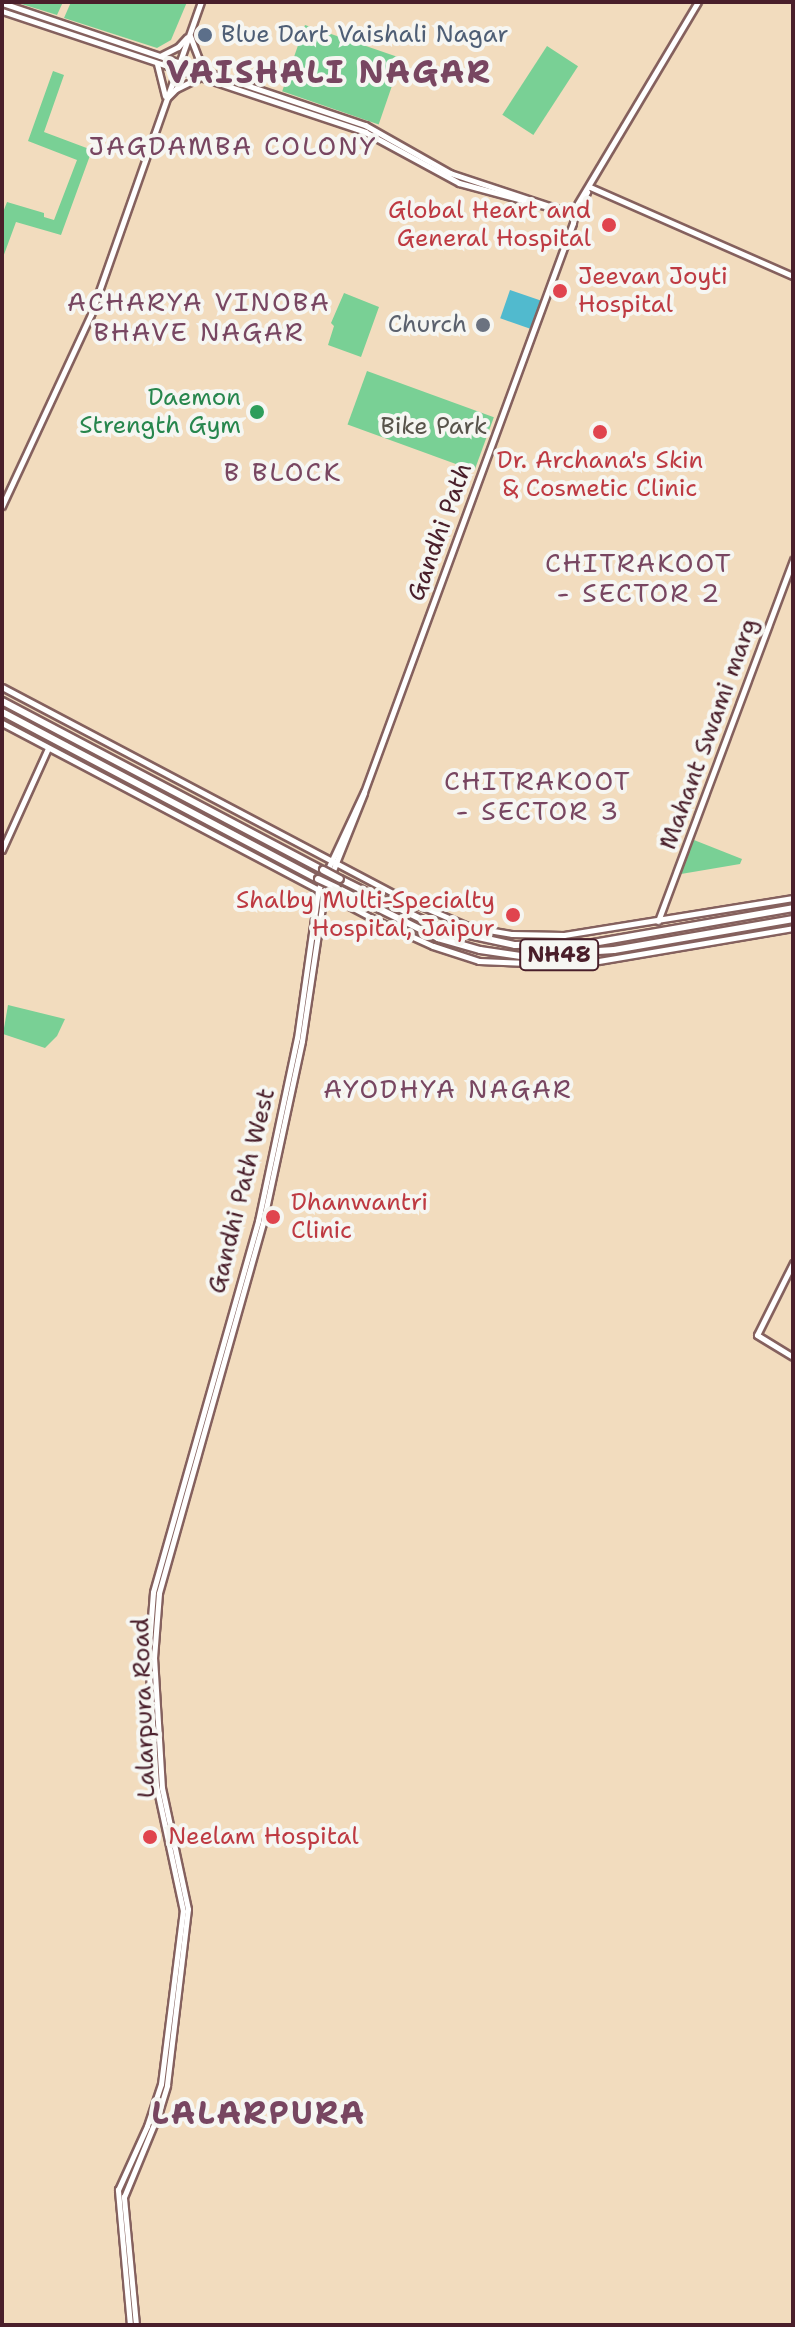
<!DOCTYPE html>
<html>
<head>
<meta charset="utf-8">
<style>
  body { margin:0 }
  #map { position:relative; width:795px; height:2327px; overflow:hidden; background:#f2dcbe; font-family:"Shantell Sans",sans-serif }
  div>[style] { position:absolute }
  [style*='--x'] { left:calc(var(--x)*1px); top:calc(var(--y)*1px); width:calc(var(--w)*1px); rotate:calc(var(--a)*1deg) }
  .green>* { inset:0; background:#79d095; transform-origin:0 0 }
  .water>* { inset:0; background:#51bace; transform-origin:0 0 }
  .roads { filter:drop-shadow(2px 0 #85615e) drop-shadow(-2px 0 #85615e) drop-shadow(0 2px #85615e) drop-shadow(0 -2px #85615e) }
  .tertiary>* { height:5px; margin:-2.5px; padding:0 2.5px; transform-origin:2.5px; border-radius:2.5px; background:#fff }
  .trunk>* { height:6px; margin:-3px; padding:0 3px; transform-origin:3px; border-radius:3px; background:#fff }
  .bridges { filter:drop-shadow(2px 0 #85615e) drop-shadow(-2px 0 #85615e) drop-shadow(0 2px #85615e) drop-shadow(0 -2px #85615e) }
  .trunk-bridge>* { height:6px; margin:-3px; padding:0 3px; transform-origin:3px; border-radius:3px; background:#fff }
  .dots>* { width:22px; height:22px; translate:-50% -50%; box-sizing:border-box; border:4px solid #f6f6f2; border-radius:50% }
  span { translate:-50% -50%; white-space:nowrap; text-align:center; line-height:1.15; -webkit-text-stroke:8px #f6f6f2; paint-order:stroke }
  .shield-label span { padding:2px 6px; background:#f6f6f2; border:2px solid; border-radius:6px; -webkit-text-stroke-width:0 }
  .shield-label { font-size:22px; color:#4a1f2b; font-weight:700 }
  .service-label { font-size:24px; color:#4e5e75 }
  .left { translate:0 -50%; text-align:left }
  .health-label { font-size:24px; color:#be3a42 }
  .right { translate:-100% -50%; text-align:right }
  .worship-label { font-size:24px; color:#5b616d }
  .leisure-label { font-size:24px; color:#27864d }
  .park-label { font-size:24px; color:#58544b }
  .street-label { font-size:24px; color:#4a1f2b }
  .neighbourhood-label { font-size:26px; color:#784661; letter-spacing:2px }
  .district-label { font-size:32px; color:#784661; font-weight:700; letter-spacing:2px }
  .frame { position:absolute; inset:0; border:4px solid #4a1f2b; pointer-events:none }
</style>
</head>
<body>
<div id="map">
  <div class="green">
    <div style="clip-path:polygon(15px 2px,63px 2px,57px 15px)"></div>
    <div style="clip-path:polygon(71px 2px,187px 2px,171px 40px,157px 48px,64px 18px)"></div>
    <div style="left:305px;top:25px;width:102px;height:70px;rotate:19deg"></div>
    <div style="left:547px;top:46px;width:37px;height:82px;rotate:33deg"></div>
    <div style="clip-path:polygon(53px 71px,64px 75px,44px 132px,92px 150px,61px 235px,16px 222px,2px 260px,2px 215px,7px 202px,44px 213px,44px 217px,54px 220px,77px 160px,28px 141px)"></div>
    <div style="clip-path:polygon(344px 293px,379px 307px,361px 357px,328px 345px,334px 326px,331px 323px)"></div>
    <div style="left:367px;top:371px;width:135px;height:57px;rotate:20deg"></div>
    <div style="clip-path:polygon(694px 840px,742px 859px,740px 864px,681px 874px,688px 846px)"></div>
    <div style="clip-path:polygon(8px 1005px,65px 1019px,57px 1036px,45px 1048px,3px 1034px)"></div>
  </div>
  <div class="water">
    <div style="left:510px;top:290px;width:34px;height:30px;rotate:19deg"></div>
  </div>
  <div class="roads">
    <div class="tertiary">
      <div style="--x:2;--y:3;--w:383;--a:18.6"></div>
      <div style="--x:365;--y:125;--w:98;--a:29.5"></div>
      <div style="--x:450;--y:173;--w:133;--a:18.4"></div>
      <div style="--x:2;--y:11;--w:383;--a:18.4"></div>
      <div style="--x:365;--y:132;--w:107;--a:28.5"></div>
      <div style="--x:459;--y:183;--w:108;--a:15.1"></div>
      <div style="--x:190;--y:36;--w:36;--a:69"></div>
      <div style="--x:160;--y:56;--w:20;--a:-27"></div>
      <div style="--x:178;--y:47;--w:13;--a:-48"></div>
      <div style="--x:157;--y:64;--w:33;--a:76"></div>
      <div style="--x:167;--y:98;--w:13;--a:-45"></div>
      <div style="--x:176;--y:89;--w:25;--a:-26"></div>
      <div style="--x:590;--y:187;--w:222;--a:23.7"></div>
      <div style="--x:576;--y:212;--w:23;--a:-61"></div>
      <div style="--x:2;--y:506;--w:212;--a:-65.1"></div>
      <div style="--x:91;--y:314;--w:331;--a:-70.6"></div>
      <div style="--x:2;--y:687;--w:450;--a:27.8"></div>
      <div style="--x:400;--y:897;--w:76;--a:23.2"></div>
      <div style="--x:470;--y:927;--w:43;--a:9.5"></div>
      <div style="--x:512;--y:934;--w:52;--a:1.1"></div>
      <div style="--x:564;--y:935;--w:232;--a:-9.2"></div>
      <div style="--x:2;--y:723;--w:427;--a:27.8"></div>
      <div style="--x:380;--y:922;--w:58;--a:24.4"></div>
      <div style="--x:433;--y:946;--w:48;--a:18.1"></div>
      <div style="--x:479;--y:961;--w:96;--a:2.4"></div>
      <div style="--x:575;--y:965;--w:221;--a:-9.6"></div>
      <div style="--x:2;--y:850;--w:112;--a:-65.7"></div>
      <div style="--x:658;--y:921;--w:386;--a:-69.5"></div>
      <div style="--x:793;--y:1263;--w:80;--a:116.6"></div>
      <div style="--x:757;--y:1335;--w:42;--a:31.4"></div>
      <div style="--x:130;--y:2325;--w:136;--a:-95.1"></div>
      <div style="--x:118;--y:2190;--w:70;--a:-65.6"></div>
      <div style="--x:147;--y:2126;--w:44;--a:-71.6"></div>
      <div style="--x:161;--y:2084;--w:174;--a:-82.8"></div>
      <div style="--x:183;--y:1911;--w:129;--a:-102.1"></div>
      <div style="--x:156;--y:1785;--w:128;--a:-93.6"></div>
      <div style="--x:148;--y:1657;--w:65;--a:-85.6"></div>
      <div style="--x:153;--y:1592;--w:386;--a:-74.2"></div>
      <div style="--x:258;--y:1221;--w:187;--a:-78"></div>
      <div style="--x:297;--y:1038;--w:149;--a:-81.9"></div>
      <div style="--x:318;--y:890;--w:108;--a:-64.9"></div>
      <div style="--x:364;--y:792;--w:606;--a:-69.83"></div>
      <div style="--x:573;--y:223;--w:15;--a:-82"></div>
      <div style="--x:575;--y:208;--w:240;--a:-59.2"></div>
      <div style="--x:136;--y:2325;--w:129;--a:-95.4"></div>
      <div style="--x:124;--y:2197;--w:92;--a:-67.6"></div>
      <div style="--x:159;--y:2112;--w:28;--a:-73"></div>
      <div style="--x:167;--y:2085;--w:177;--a:-83.2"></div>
      <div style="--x:188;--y:1909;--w:124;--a:-102.1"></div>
      <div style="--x:162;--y:1788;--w:130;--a:-93.5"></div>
      <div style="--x:154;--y:1658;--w:65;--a:-85.6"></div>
      <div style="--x:159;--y:1593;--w:384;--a:-74.3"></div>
      <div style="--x:263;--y:1223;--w:186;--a:-77.9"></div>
      <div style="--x:302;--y:1041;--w:150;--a:-81.5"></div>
      <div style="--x:324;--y:893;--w:108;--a:-68.2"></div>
    </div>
    <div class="trunk">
      <div style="--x:2;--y:701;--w:363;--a:27.8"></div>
      <div style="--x:2;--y:712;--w:357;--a:27.9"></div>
      <div style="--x:340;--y:879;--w:113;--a:26.3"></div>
      <div style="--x:441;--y:929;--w:76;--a:12.2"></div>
      <div style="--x:515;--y:945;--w:78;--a:-1.5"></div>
      <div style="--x:593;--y:943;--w:203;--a:-9.9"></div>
      <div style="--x:337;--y:888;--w:113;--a:26.3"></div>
      <div style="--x:438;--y:938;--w:44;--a:15.9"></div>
      <div style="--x:480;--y:950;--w:41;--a:8.3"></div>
      <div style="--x:521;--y:956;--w:93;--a:-3.7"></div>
      <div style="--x:614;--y:950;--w:182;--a:-9.8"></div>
    </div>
  </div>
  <div class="bridges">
    <div class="trunk-bridge">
      <div style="--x:323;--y:870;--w:19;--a:28"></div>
      <div style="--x:318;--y:879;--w:21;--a:25"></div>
    </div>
  </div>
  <div class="dots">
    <div style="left:205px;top:35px;background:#5c6f8a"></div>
    <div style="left:609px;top:225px;background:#e0444e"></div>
    <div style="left:560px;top:291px;background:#e0444e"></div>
    <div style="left:483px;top:325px;background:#6b7280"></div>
    <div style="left:257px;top:412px;background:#2e9e5b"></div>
    <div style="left:600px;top:432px;background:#e0444e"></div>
    <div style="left:513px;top:915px;background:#e0444e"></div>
    <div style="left:273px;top:1217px;background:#e0444e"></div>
    <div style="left:150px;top:1837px;background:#e0444e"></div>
  </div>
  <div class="shield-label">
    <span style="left:559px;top:955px">NH48</span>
  </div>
  <div class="service-label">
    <span class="left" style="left:221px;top:35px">Blue Dart Vaishali Nagar</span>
  </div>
  <div class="health-label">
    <span class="right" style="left:591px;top:225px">Global Heart and<br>General Hospital</span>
    <span class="left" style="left:578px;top:291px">Jeevan Joyti<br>Hospital</span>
    <span style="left:600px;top:475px">Dr. Archana's Skin<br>&amp; Cosmetic Clinic</span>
    <span class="right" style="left:495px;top:915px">Shalby Multi-Specialty<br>Hospital, Jaipur</span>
    <span class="left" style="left:291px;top:1217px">Dhanwantri<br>Clinic</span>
    <span class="left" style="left:168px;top:1837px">Neelam Hospital</span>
  </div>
  <div class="worship-label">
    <span class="right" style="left:467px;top:325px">Church</span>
  </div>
  <div class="leisure-label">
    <span class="right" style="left:241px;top:412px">Daemon<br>Strength Gym</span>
  </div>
  <div class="park-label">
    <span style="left:434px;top:427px">Bike Park</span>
  </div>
  <div class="street-label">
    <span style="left:440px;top:532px;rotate:-70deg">Gandhi Path</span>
    <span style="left:709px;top:734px;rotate:-70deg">Mahant Swami marg</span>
    <span style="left:242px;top:1191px;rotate:-76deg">Gandhi Path West</span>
    <span style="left:144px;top:1708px;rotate:-92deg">Lalarpura Road</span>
  </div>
  <div class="neighbourhood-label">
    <span style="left:233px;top:146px">JAGDAMBA COLONY</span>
    <span style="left:199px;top:317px">ACHARYA VINOBA<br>BHAVE NAGAR</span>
    <span style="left:283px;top:472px">B BLOCK</span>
    <span style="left:639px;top:578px">CHITRAKOOT<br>- SECTOR 2</span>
    <span style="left:538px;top:796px">CHITRAKOOT<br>- SECTOR 3</span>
    <span style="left:448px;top:1089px">AYODHYA NAGAR</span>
  </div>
  <div class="district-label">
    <span style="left:329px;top:72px">VAISHALI NAGAR</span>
    <span style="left:259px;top:2113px">LALARPURA</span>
  </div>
  <div class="frame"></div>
</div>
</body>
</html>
